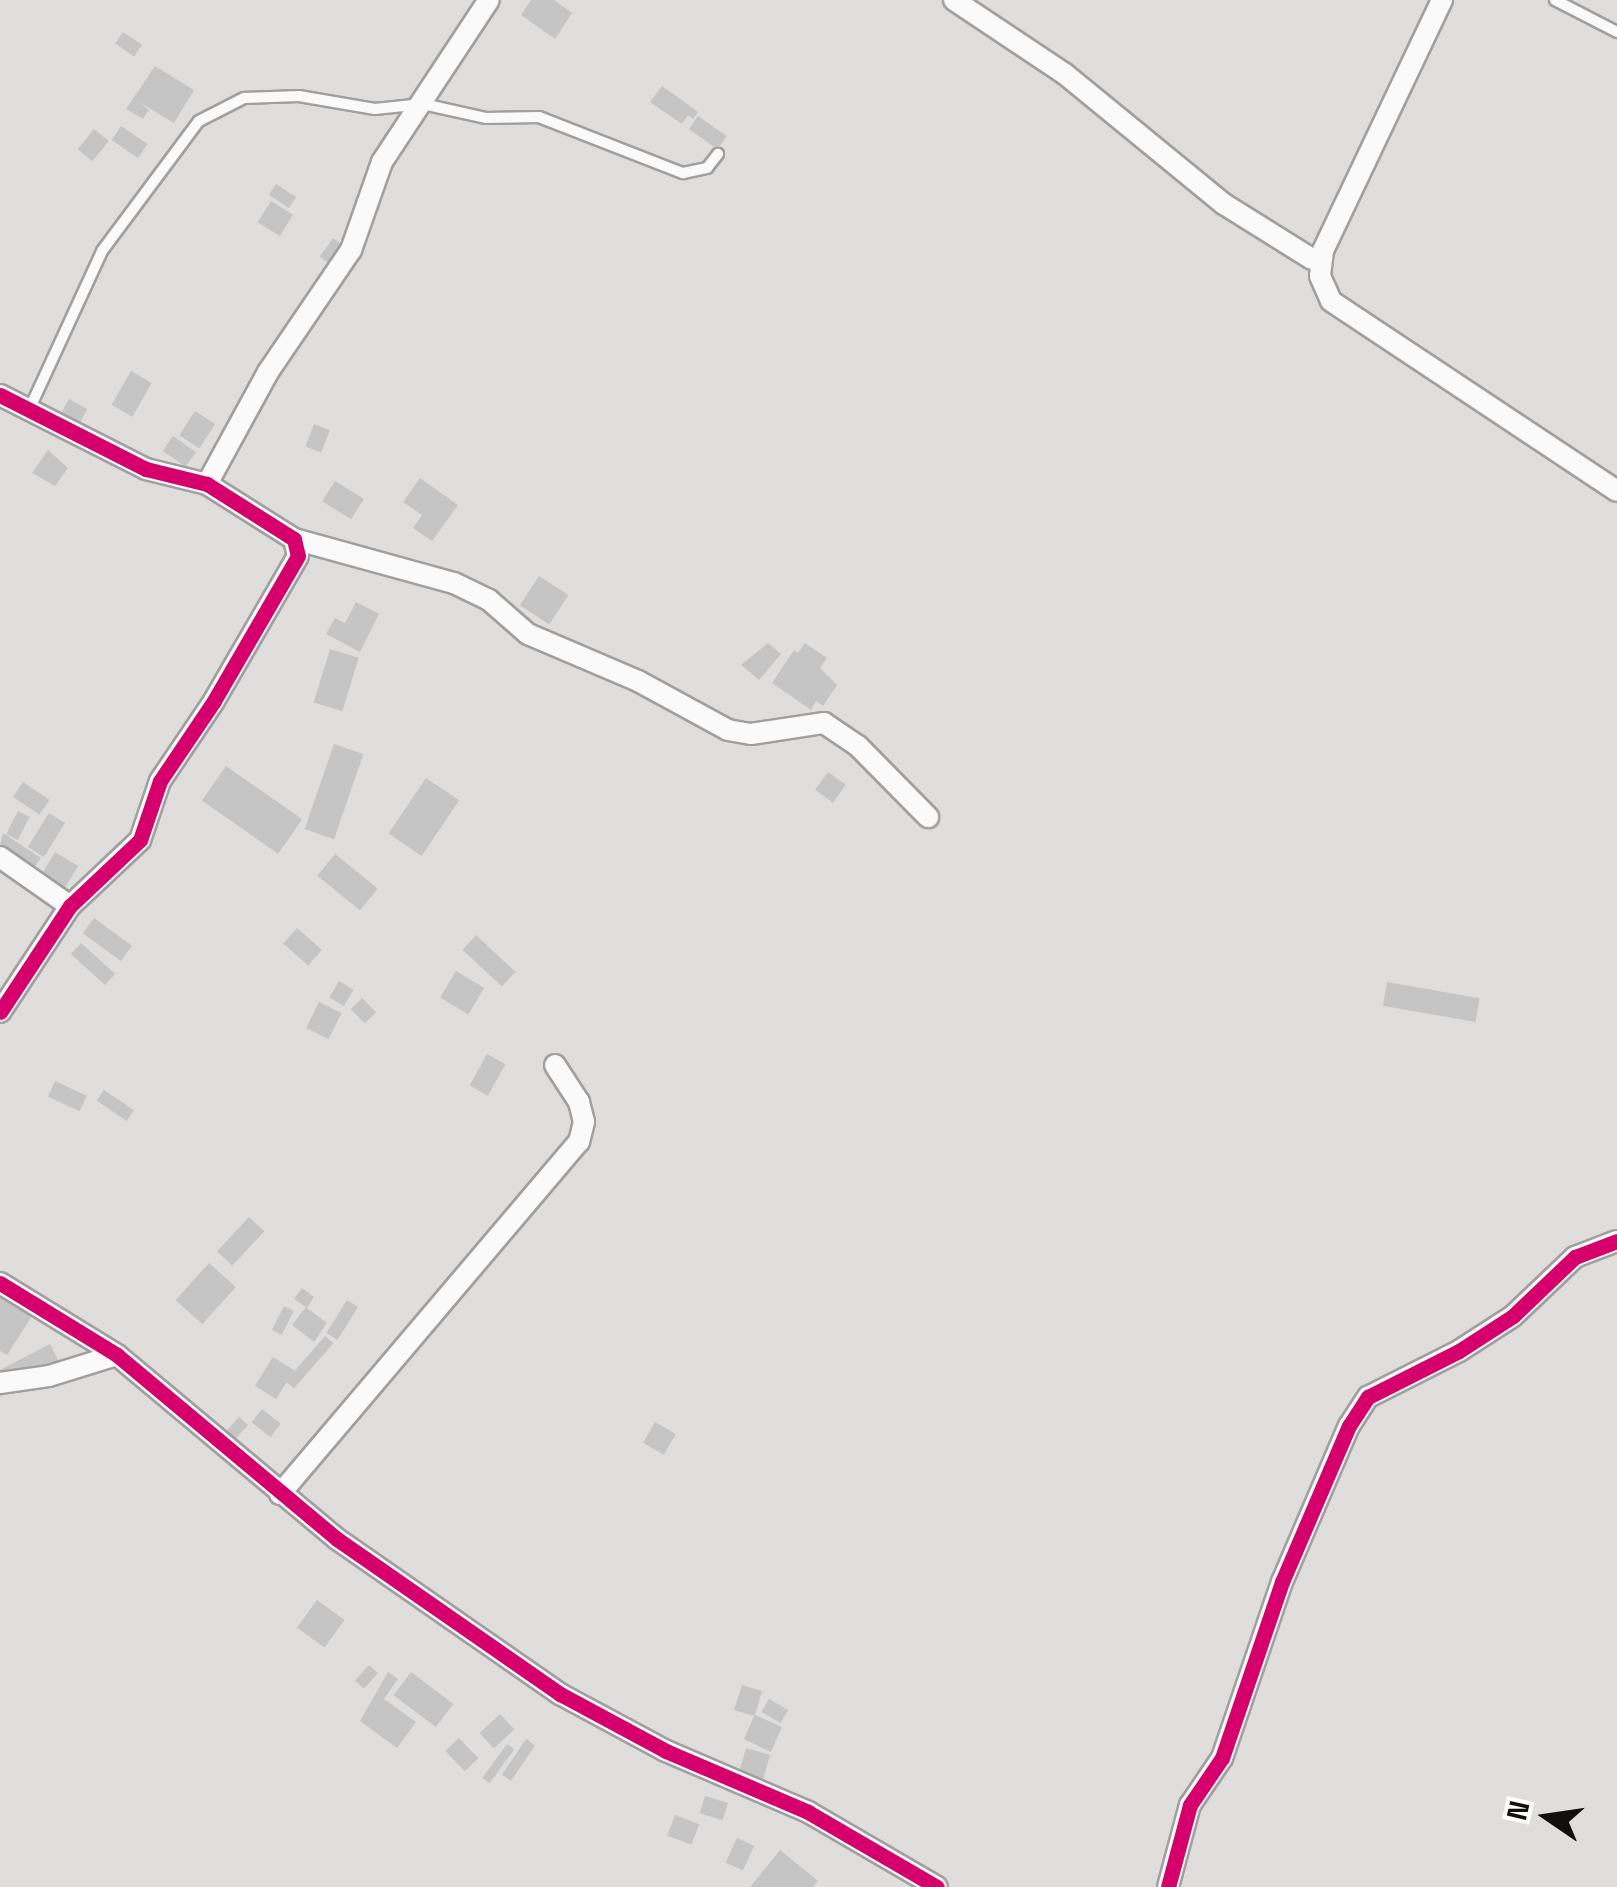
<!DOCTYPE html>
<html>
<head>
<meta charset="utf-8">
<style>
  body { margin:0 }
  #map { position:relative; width:1617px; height:1887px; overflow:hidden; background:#e0dedd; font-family:"Space Grotesk",sans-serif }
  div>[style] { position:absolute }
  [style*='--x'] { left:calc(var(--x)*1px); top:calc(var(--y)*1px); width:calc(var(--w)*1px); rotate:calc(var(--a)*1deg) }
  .building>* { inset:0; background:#c6c5c5; transform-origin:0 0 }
  .roads { filter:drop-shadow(2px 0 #a1a09f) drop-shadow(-2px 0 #a1a09f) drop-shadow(0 2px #a1a09f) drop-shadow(0 -2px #a1a09f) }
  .service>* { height:10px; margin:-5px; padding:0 5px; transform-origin:5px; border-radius:5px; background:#fafafa }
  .minor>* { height:20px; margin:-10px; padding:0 10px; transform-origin:10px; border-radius:10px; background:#fafafa }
  .cycleway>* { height:15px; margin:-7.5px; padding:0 7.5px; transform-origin:7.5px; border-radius:7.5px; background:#d6006c }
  span { translate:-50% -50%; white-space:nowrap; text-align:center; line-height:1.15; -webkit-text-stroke:8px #fff; paint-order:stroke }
  .north { position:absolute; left:1497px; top:1767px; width:100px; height:100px; -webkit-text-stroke:8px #fff; paint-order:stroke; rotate:283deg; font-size:28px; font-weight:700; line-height:40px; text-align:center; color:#100f0e }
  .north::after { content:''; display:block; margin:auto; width:35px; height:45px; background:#100f0e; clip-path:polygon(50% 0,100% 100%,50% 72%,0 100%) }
</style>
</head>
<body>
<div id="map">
  <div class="building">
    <div style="clip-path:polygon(531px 0,554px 0,572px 13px,555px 39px,521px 15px)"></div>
    <div style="left:123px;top:32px;width:23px;height:14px;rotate:34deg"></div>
    <div style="clip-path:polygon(155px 66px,194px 90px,174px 123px,139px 102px,149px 110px,143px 119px,126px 109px)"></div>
    <div style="clip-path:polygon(662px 86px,698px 112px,693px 119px,688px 115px,682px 124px,650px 102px)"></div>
    <div style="left:698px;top:116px;width:35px;height:16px;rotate:35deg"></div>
    <div style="left:121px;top:126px;width:32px;height:17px;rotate:34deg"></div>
    <div style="left:94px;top:129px;width:19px;height:26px;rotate:39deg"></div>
    <div style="left:276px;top:184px;width:24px;height:13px;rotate:33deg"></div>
    <div style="left:271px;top:201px;width:26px;height:25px;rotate:32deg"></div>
    <div style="left:333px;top:238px;width:12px;height:23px;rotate:35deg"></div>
    <div style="left:131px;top:371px;width:24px;height:39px;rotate:30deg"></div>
    <div style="left:69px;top:399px;width:21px;height:15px;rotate:29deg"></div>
    <div style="left:195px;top:411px;width:24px;height:29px;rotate:33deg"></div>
    <div style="left:314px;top:424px;width:17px;height:24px;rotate:21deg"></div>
    <div style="left:173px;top:436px;width:28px;height:18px;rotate:35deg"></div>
    <div style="clip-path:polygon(48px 450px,68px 468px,55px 486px,32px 473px)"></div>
    <div style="clip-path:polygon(420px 478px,458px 505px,432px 541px,413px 528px,422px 515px,403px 502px)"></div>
    <div style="left:335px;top:481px;width:34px;height:24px;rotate:32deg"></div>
    <div style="left:539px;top:576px;width:35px;height:35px;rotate:33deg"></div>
    <div style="clip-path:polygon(356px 602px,379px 614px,360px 652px,326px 634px,335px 618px,345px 623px)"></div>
    <div style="clip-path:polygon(768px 643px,781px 654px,759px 680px,741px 665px)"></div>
    <div style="clip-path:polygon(805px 643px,827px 658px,820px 668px,837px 685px,823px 706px,816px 701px,811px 710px,772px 683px,794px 650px,798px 653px)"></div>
    <div style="left:330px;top:649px;width:30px;height:56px;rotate:17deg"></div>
    <div style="left:334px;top:744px;width:31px;height:90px;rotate:19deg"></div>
    <div style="left:226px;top:766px;width:93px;height:42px;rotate:35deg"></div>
    <div style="left:828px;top:772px;width:22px;height:22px;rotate:36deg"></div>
    <div style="left:426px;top:778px;width:40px;height:67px;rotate:34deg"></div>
    <div style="left:23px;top:782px;width:32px;height:18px;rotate:34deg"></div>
    <div style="left:18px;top:811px;width:13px;height:26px;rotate:27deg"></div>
    <div style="left:49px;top:813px;width:19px;height:40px;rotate:32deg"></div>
    <div style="clip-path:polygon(3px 833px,41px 858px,34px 868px,0 845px)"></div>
    <div style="left:55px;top:852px;width:27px;height:27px;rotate:31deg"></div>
    <div style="left:335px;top:854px;width:55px;height:28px;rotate:39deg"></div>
    <div style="left:94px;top:918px;width:47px;height:19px;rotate:36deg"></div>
    <div style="left:297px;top:928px;width:33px;height:21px;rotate:41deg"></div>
    <div style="left:476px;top:935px;width:54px;height:20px;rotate:43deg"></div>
    <div style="left:81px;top:943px;width:46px;height:15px;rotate:42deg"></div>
    <div style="left:456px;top:971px;width:33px;height:31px;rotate:31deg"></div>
    <div style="left:339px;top:981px;width:17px;height:19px;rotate:31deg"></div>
    <div style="left:1387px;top:982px;width:94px;height:24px;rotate:10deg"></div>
    <div style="left:362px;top:998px;width:20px;height:16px;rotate:45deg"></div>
    <div style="left:319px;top:1002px;width:25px;height:29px;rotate:26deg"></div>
    <div style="left:487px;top:1054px;width:21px;height:36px;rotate:29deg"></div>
    <div style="left:55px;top:1081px;width:35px;height:17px;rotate:25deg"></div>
    <div style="left:104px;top:1090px;width:36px;height:13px;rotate:34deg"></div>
    <div style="left:249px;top:1217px;width:21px;height:47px;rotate:43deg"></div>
    <div style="left:209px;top:1263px;width:36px;height:50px;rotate:42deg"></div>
    <div style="clip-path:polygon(302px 1288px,314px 1297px,307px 1308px,327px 1323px,314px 1342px,292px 1325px,306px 1307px,294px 1299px)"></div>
    <div style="clip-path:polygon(0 1296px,32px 1316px,7px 1355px,0 1351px)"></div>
    <div style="left:347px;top:1300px;width:13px;height:39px;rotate:32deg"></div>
    <div style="left:284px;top:1306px;width:11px;height:27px;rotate:27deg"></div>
    <div style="left:325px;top:1336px;width:11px;height:60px;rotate:41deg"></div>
    <div style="clip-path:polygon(50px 1344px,61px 1366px,0 1397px,0 1370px)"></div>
    <div style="left:273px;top:1357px;width:25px;height:34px;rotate:32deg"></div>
    <div style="left:262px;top:1409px;width:24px;height:17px;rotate:38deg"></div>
    <div style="left:239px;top:1417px;width:12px;height:23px;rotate:42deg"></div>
    <div style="left:655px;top:1422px;width:24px;height:24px;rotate:30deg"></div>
    <div style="left:317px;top:1600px;width:34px;height:34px;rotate:36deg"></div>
    <div style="left:369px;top:1665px;width:12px;height:21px;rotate:42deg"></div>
    <div style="clip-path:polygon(388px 1672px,398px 1679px,384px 1699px,416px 1722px,397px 1748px,360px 1721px)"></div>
    <div style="left:411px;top:1672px;width:53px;height:29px;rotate:37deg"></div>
    <div style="clip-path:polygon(742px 1685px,762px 1691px,755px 1715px,782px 1727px,771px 1752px,744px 1739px,754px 1716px,734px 1710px)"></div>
    <div style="left:769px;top:1699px;width:22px;height:15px;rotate:30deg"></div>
    <div style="left:500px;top:1714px;width:21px;height:28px;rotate:47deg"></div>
    <div style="left:459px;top:1738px;width:28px;height:19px;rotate:46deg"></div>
    <div style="left:526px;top:1739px;width:11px;height:43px;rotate:34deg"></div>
    <div style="left:507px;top:1744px;width:9px;height:42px;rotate:36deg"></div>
    <div style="left:746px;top:1748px;width:25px;height:30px;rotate:16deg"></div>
    <div style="left:705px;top:1796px;width:24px;height:18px;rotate:17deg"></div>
    <div style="left:675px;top:1815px;width:26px;height:22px;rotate:21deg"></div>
    <div style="left:737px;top:1838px;width:19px;height:27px;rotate:25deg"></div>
    <div style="clip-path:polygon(780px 1850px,818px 1881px,813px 1887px,750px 1887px)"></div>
  </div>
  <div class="roads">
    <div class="service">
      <div style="--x:1555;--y:0;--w:70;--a:27.3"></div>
      <div style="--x:29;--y:410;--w:175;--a:-65.3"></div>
      <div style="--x:102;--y:251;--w:162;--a:-53.3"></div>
      <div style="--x:199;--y:121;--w:51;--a:-27.1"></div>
      <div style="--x:244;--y:98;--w:55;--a:-2.1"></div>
      <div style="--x:299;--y:96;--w:77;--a:9.7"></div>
      <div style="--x:375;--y:109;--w:48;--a:-5.9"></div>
      <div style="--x:423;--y:104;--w:65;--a:12.5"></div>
      <div style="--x:486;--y:118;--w:53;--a:-1.1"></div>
      <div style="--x:539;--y:117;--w:155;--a:21.3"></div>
      <div style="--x:683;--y:173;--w:25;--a:-12"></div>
      <div style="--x:707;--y:168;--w:18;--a:-52"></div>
    </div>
    <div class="minor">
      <div style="--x:954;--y:0;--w:133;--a:33.7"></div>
      <div style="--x:1065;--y:74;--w:205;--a:39.3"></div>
      <div style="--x:1224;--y:204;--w:104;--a:32"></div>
      <div style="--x:1442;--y:0;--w:278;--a:115.4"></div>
      <div style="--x:1323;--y:251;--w:25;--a:97"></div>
      <div style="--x:1320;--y:276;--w:27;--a:66"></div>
      <div style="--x:1331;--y:301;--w:343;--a:33.6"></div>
      <div style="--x:0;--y:395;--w:164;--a:26.9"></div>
      <div style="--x:146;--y:469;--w:63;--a:13.8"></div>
      <div style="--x:207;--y:484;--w:103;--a:32.3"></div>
      <div style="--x:294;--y:539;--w:17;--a:77"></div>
      <div style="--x:298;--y:556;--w:168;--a:120.1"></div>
      <div style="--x:214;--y:701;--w:97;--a:124"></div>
      <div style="--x:160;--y:781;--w:62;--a:108.7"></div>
      <div style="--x:140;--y:840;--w:96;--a:136.7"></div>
      <div style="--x:70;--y:906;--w:127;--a:123.4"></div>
      <div style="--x:207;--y:484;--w:128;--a:-61.4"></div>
      <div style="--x:268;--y:372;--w:148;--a:-55.8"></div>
      <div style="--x:351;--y:250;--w:93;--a:-70.6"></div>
      <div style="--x:382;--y:162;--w:194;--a:-56.6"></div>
      <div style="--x:294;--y:539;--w:166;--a:15.4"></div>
      <div style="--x:454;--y:583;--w:39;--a:26"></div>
      <div style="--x:489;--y:600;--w:52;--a:41.1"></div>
      <div style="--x:528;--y:634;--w:120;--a:23.1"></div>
      <div style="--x:638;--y:681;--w:102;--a:28.6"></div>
      <div style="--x:728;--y:730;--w:23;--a:10"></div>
      <div style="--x:751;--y:734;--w:74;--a:-8.6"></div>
      <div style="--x:824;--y:723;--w:41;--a:34.1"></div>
      <div style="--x:858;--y:746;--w:100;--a:45.4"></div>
      <div style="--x:0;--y:857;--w:85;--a:35"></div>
      <div style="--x:0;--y:1283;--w:137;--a:31.6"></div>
      <div style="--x:117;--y:1355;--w:287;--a:39.9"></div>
      <div style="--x:337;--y:1539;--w:272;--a:34.8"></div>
      <div style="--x:560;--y:1694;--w:120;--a:28.3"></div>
      <div style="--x:666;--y:1751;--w:155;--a:23.2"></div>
      <div style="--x:808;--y:1812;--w:149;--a:30.2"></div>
      <div style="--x:0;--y:1383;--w:49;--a:-8.1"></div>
      <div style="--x:49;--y:1376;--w:71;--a:-17.2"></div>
      <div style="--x:280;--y:1494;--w:462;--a:-49.7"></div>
      <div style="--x:579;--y:1142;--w:21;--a:-76"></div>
      <div style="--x:584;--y:1122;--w:21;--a:-104"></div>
      <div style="--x:579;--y:1102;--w:44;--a:-123"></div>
      <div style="--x:1168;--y:1887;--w:85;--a:-75"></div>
      <div style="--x:1190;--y:1805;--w:57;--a:-55.8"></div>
      <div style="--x:1222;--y:1758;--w:186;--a:-71.2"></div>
      <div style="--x:1282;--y:1582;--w:170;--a:-66.8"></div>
      <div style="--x:1349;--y:1426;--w:35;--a:-57"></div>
      <div style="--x:1368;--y:1397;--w:102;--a:-26.8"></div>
      <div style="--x:1459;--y:1351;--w:64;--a:-32.9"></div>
      <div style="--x:1513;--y:1316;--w:86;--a:-43.6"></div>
      <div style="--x:1575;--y:1257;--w:45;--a:-20.9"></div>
    </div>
  </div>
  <div class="cycleway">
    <div style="--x:0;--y:395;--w:164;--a:26.9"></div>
    <div style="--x:146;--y:469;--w:63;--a:13.8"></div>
    <div style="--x:207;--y:484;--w:103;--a:32.3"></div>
    <div style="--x:294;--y:539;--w:17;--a:77"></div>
    <div style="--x:298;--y:556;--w:168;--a:120.1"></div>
    <div style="--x:214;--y:701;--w:97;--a:124"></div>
    <div style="--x:160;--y:781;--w:62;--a:108.7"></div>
    <div style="--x:140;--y:840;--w:96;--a:136.7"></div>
    <div style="--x:70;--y:906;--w:127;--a:123.4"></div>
    <div style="--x:0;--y:1283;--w:137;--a:31.6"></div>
    <div style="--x:117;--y:1355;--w:287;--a:39.9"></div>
    <div style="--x:337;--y:1539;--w:272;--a:34.8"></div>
    <div style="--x:560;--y:1694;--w:120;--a:28.3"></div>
    <div style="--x:666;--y:1751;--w:155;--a:23.2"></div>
    <div style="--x:808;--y:1812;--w:149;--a:30.2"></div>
    <div style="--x:1168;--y:1887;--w:85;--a:-75"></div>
    <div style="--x:1190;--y:1805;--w:57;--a:-55.8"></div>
    <div style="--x:1222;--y:1758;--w:186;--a:-71.2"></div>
    <div style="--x:1282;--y:1582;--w:170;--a:-66.8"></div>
    <div style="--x:1349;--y:1426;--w:35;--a:-57"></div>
    <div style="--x:1368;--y:1397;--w:102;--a:-26.8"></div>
    <div style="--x:1459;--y:1351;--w:64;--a:-32.9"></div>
    <div style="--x:1513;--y:1316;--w:86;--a:-43.6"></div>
    <div style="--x:1575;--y:1257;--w:45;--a:-20.9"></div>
  </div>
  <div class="north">N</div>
</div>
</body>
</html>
